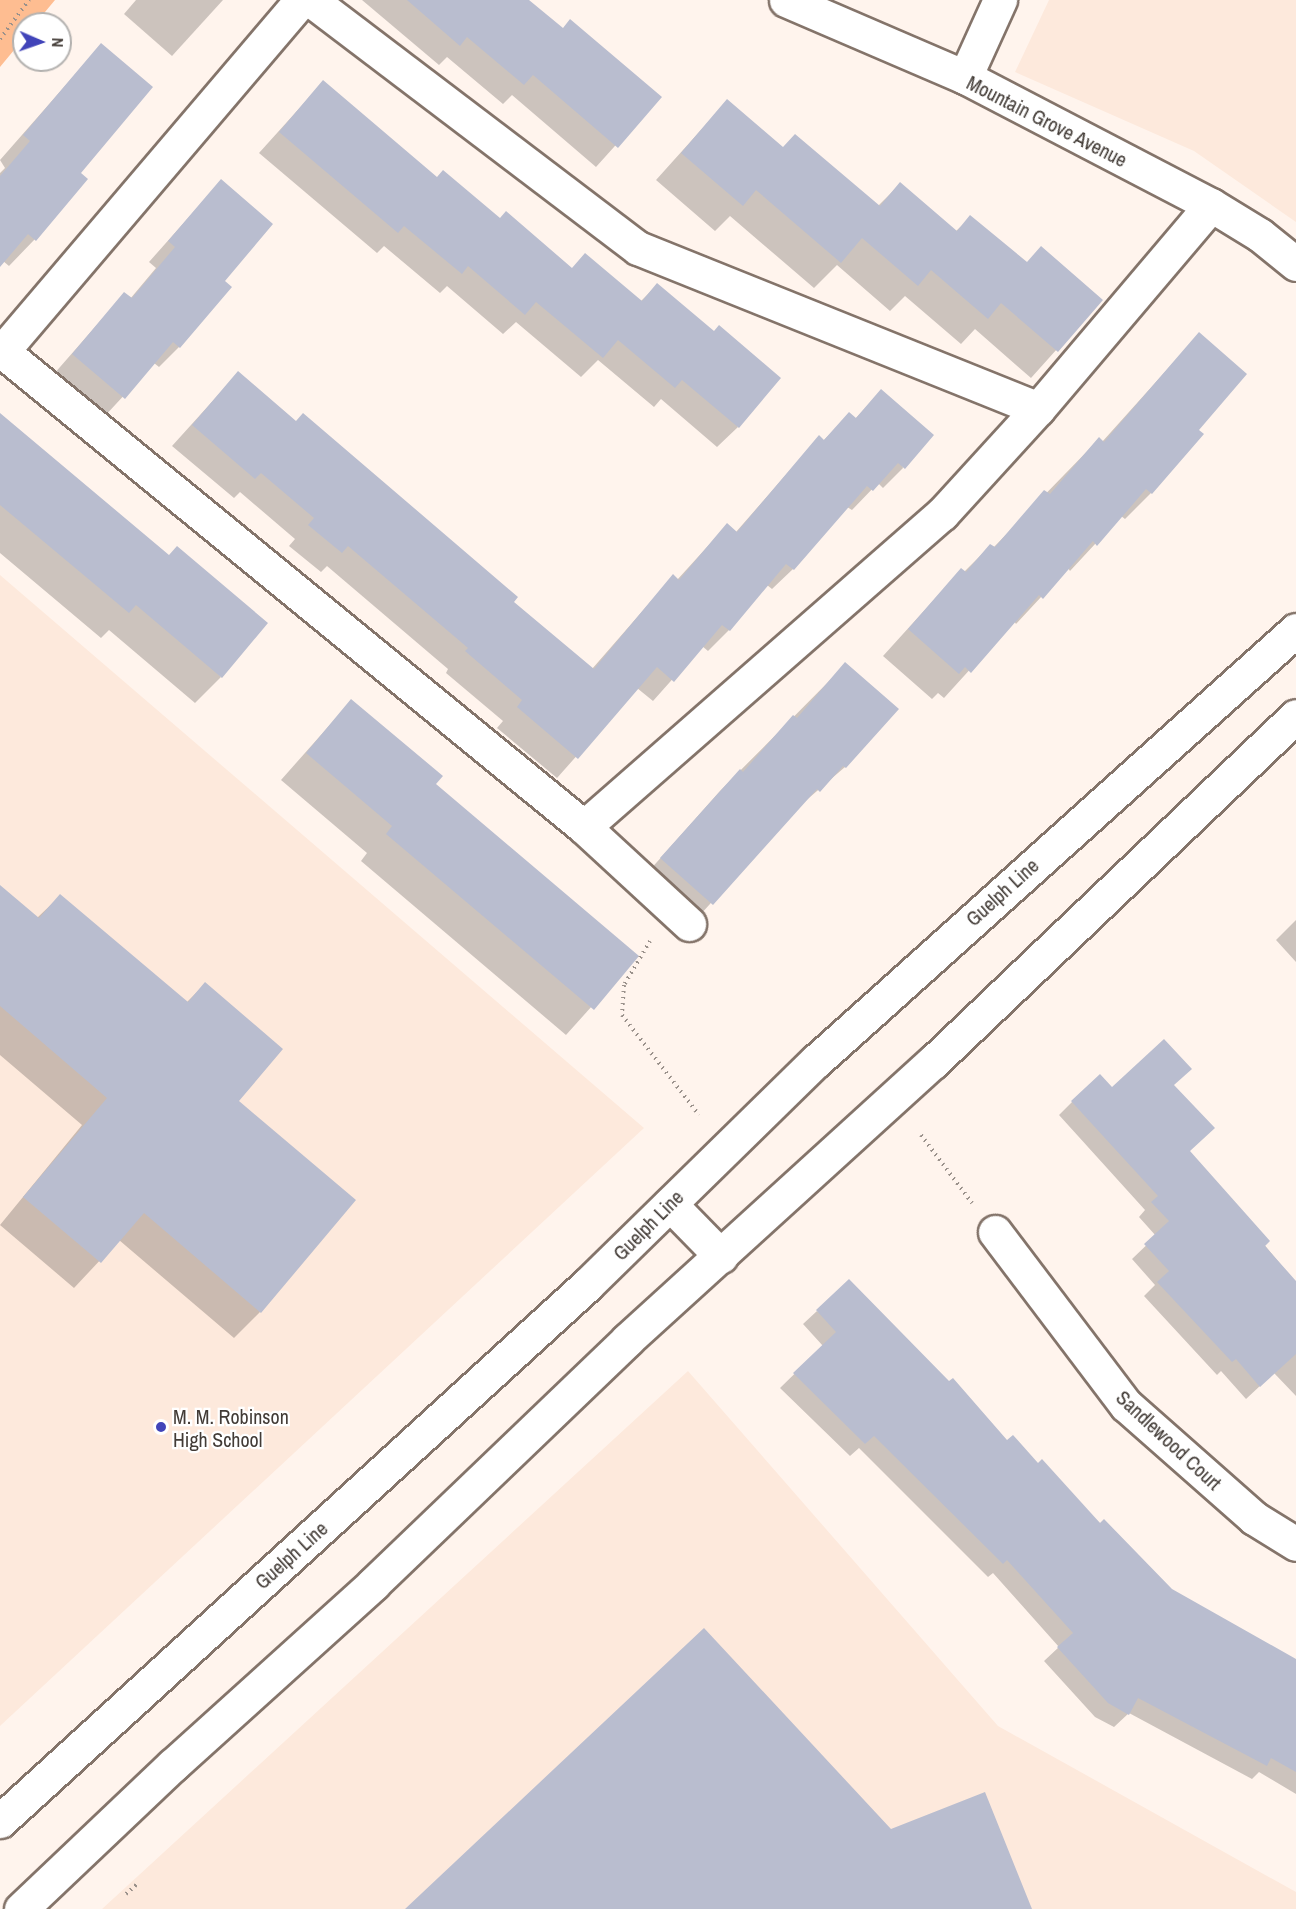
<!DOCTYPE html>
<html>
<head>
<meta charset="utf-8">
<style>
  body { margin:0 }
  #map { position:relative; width:1296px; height:1909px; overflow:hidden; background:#fff4ed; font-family:"Archivo Narrow",sans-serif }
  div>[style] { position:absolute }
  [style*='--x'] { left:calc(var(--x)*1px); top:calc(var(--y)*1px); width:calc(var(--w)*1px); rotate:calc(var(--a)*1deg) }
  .built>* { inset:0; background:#fde9dc }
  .green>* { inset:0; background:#febd91 }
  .shadow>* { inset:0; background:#0003 }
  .building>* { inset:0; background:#b9bdcf }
  .path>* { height:4px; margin-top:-2px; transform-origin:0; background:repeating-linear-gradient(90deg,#9a918b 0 1.5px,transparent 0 6px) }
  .roads { filter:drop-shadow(2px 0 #84746a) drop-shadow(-2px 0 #84746a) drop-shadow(0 2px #84746a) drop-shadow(0 -2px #84746a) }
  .minor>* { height:33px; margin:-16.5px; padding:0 16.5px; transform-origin:16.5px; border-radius:16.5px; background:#fff }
  .major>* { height:33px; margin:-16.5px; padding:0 16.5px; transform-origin:16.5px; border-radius:16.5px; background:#fff }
  .dots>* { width:16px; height:16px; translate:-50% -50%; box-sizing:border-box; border:3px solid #fff; border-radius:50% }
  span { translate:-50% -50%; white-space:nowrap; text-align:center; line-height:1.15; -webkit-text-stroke:4.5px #fff; paint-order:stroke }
  .street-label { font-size:20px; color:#423b36 }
  .poi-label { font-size:20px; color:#423b36 }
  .left { translate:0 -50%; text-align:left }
  .north { position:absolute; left:12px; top:12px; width:60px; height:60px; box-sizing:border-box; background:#fff; border:2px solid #b3b1af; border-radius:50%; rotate:92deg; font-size:16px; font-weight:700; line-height:24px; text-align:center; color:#423b36 }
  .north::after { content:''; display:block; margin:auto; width:21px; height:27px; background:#4144b9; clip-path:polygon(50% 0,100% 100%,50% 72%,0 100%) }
</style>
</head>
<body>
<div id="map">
  <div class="built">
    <div style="clip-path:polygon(1049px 0,1296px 0,1296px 222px,1194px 151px,1015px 72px)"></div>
    <div style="clip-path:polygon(0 575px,644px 1128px,0 1726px)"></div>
    <div style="clip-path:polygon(688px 1371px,998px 1726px,1296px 1892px,1296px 1909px,102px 1909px)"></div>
  </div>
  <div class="green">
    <div style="clip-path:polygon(0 0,55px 0,35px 24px,24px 24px,24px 38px,0 67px)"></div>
  </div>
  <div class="shadow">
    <div style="clip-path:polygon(136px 0,223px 0,172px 56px,124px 14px)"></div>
    <div style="clip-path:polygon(362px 0,527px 0,562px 30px,659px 97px,596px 167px,512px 95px,503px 104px,447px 57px,439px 65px)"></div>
    <div style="clip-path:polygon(101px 45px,79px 173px,35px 239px,9px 266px,3px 261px,0 264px,0 173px,5px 168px,0 160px)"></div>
    <div style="clip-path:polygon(323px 82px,436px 179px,571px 269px,640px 302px,657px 285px,738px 427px,717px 447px,661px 399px,654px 407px,598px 360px,581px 377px,516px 322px,503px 334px,447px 286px,440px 293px,384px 246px,377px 253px,259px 153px)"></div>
    <div style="clip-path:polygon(727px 101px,783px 149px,878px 206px,900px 184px,956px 231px,971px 217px,1026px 263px,1101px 300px,1031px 378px,975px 329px,961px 344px,905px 296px,890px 311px,837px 265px,814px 288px,730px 216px,715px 231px,656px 180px)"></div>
    <div style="clip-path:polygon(221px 181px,223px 281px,179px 347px,159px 367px,154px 363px,103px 418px,53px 375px,124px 294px,130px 299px,156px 268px,149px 262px)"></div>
    <div style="clip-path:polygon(1199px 334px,1197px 430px,1151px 493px,1125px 519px,1121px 516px,1070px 571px,1068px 568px,1016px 624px,1014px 621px,944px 698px,938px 693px,932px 699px,883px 656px,961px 570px,964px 572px,990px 546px,993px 548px,1099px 439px,1102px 442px)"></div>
    <div style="clip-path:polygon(238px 373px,592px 669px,673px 576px,677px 580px,727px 525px,736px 532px,819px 437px,823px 441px,849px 414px,855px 419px,881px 391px,903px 468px,883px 488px,878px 483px,852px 510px,847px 507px,793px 569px,772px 589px,767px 585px,729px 630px,708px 651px,702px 646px,653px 701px,637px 688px,557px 778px,497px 728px,503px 721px,446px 673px,448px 669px,327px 566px,321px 572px,289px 546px,295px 539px,240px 492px,234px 498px,172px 446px)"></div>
    <div style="clip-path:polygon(0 414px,221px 677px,195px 703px,109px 630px,101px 638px,0 553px)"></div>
    <div style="clip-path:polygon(846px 664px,845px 767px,796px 809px,691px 925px,641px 880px,720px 791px)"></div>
    <div style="clip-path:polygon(351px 701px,434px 784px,637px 956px,566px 1035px,361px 861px,367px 853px,281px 780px)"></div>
    <div style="clip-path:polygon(0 887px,37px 918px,60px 896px,186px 1003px,205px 984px,237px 1101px,260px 1312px,234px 1338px,119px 1240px,74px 1288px,0 1225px,82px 1125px,0 1055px)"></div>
    <div style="clip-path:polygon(1296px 920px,1296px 962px,1276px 940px)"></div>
    <div style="clip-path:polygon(1173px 1086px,1188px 1152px,1296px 1283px,1296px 1396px,1274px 1373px,1246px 1399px,1221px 1371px,1217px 1375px,1144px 1296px,1155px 1285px,1132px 1259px,1156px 1236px,1139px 1217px,1145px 1210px,1059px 1115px,1072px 1102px,1112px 1089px)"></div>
    <div style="clip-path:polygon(817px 1311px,1038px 1465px,1171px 1590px,1296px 1660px,1296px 1794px,1259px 1772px,1252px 1779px,1129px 1713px,1114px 1727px,1095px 1717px,1044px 1661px,1059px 1647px,993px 1573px,988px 1577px,859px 1448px,850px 1456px,780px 1388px,823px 1346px,803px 1324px)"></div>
  </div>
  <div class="building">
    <div style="clip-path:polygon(407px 0,529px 0,563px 28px,570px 19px,662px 97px,618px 148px,533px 75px,524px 85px,467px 37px,460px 46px)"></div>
    <div style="clip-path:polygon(101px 43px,153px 87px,81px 173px,88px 179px,36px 241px,28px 234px,0 267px,0 176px,30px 141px,23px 135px)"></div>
    <div style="clip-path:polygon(323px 80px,437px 177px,443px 170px,500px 218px,506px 211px,572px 268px,585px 253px,642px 301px,657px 283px,714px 331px,719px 325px,781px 378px,739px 428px,682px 380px,675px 388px,618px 340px,603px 358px,536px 302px,525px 315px,468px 266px,462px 274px,404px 226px,398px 233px,279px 132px)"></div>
    <div style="clip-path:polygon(727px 99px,783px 147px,795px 134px,880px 206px,900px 182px,957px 231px,970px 215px,1027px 262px,1041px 246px,1103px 300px,1058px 352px,1001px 303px,988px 319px,931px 270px,918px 286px,862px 238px,841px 263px,756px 190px,743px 206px,681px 153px)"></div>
    <div style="clip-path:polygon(221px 179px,273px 224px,225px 281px,232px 287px,180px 348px,173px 342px,125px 399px,72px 354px,124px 292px,132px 298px,175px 247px,168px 241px)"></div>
    <div style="clip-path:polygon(1199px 332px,1247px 374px,1199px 430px,1204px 434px,1152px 494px,1146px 489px,1097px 546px,1093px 541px,1043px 599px,1039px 595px,971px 673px,965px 667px,959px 674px,908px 629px,961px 568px,966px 572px,990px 544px,995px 547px,1044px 490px,1050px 494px,1099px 437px,1104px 442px)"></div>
    <div style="clip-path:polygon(238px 371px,296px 421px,303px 413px,518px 597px,514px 602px,594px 669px,673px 574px,679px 580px,727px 523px,737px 532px,819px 435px,824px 440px,849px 412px,856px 418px,881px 389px,934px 435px,905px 469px,898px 463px,873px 491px,867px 486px,794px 570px,786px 564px,730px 631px,722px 625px,674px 682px,657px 667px,578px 759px,517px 707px,522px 700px,465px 651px,468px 648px,348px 546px,342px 553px,308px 525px,314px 518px,261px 473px,255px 479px,192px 425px)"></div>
    <div style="clip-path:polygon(0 413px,169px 555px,177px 546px,268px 623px,222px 678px,136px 605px,129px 613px,0 505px)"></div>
    <div style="clip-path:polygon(845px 662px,899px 709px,846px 768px,843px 766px,820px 792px,817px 789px,713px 905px,660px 858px,740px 769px,743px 772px,793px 715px,797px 718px)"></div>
    <div style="clip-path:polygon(351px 699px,443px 776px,436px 784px,639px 956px,594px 1010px,386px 834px,392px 826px,306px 753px)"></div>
    <div style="clip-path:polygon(0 885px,39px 918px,60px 894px,188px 1002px,205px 982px,283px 1049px,239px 1101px,356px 1200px,261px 1313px,144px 1213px,101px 1263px,23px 1197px,107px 1098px,0 1006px)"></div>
    <div style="clip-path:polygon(1164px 1039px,1192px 1069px,1174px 1085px,1215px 1128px,1190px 1151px,1270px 1241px,1265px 1246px,1296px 1281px,1296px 1354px,1260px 1387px,1236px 1359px,1232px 1362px,1157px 1282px,1169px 1271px,1144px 1244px,1169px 1221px,1151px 1202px,1158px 1196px,1071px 1101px,1100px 1074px,1112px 1087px)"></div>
    <div style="clip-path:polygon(849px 1279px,949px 1381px,953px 1378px,1007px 1440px,1013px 1435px,1038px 1463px,1042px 1459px,1100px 1523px,1104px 1519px,1172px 1589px,1296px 1659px,1296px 1772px,1271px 1758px,1267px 1766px,1138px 1698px,1129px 1715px,1108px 1703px,1057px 1647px,1073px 1633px,1007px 1560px,1003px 1564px,874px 1436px,865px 1444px,793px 1373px,836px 1332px,816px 1310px)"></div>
    <div style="clip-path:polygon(704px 1628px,891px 1829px,985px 1792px,1032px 1909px,405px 1909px)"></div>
  </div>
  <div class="path">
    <div style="--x:0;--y:39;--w:49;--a:-53.4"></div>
    <div style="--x:650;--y:941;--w:51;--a:120.6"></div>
    <div style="--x:624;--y:985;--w:30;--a:94"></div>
    <div style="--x:622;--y:1015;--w:126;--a:52.4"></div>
    <div style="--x:921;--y:1135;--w:85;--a:53.1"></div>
    <div style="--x:126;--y:1894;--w:15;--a:-42"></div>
  </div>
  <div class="roads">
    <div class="minor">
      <div style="--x:311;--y:0;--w:410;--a:37.2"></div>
      <div style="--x:638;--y:248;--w:431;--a:21.9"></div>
      <div style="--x:786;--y:0;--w:195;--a:23.3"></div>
      <div style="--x:965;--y:77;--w:277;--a:27.5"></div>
      <div style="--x:1211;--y:205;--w:57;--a:31.5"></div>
      <div style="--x:1260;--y:235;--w:46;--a:38.9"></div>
      <div style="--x:965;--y:77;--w:85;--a:-65.6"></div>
      <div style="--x:2;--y:351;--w:752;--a:39.28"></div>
      <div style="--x:584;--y:827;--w:143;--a:42.7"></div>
      <div style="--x:0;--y:354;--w:465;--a:-49.6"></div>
      <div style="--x:584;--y:827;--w:476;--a:-41.2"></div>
      <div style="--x:942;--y:514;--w:142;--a:-47.6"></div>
      <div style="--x:1038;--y:409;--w:267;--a:-49.7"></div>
      <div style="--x:995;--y:1232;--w:217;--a:52.9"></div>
      <div style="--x:1126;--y:1405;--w:171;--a:41.4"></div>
      <div style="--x:1254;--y:1518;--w:49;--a:31.8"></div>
    </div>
    <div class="major">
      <div style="--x:670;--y:1204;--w:73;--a:45.6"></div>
      <div style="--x:0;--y:1821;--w:795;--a:-42.4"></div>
      <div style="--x:587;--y:1285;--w:320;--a:-44.4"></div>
      <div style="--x:816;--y:1061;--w:645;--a:-41.92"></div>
      <div style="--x:21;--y:1909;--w:209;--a:-43.5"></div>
      <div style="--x:173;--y:1765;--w:270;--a:-42.1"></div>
      <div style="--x:373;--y:1584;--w:352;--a:-43.8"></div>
      <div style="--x:627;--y:1340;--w:413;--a:-42.3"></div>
      <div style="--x:933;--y:1062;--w:501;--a:-43.63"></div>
    </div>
  </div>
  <div class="dots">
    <div style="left:161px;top:1427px;background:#4144b9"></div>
  </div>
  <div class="street-label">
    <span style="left:1047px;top:121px;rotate:27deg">Mountain Grove Avenue</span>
    <span style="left:1002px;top:892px;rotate:-42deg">Guelph Line</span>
    <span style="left:648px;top:1225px;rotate:-45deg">Guelph Line</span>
    <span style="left:1169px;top:1440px;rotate:43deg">Sandlewood Court</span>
    <span style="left:291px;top:1555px;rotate:-42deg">Guelph Line</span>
  </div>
  <div class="poi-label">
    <span class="left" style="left:173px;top:1428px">M. M. Robinson<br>High School</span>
  </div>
  <div class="north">N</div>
</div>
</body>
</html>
